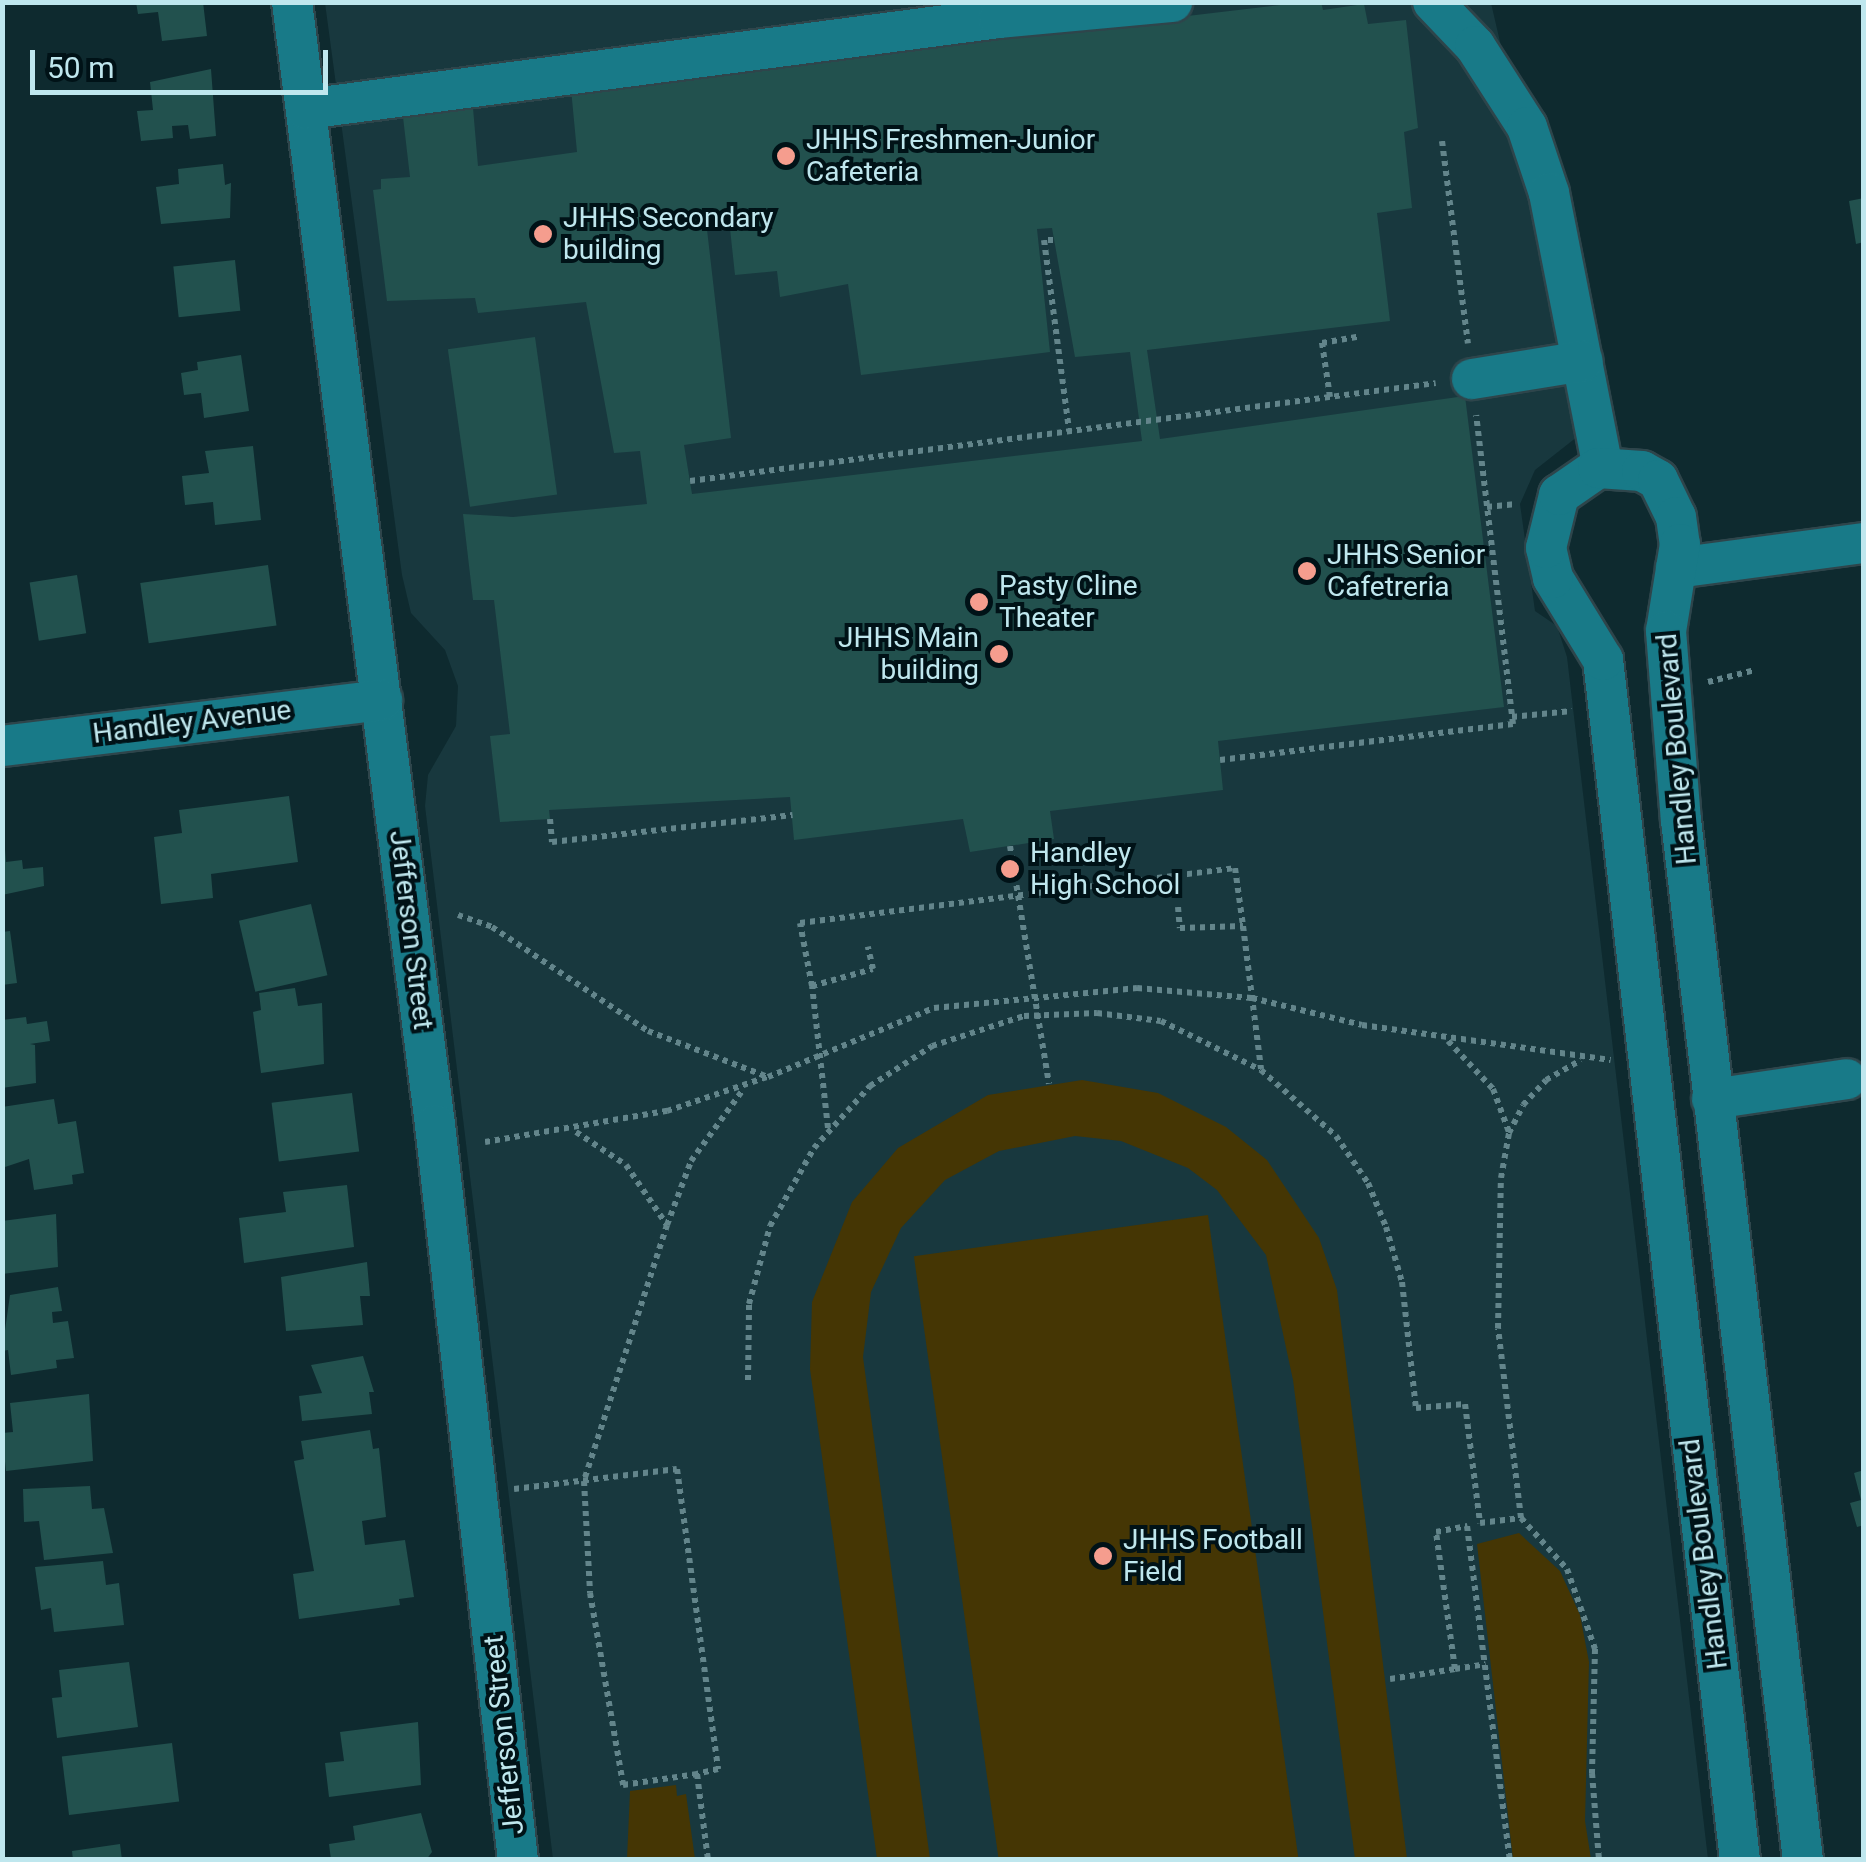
<!DOCTYPE html>
<html>
<head>
<meta charset="utf-8">
<style>
  body { margin:0 }
  #map { position:relative; width:1866px; height:1862px; overflow:hidden; background:#0e2a2f; font-family:Roboto,sans-serif }
  div>[style] { position:absolute }
  [style*='--x'] { left:calc(var(--x)*1px); top:calc(var(--y)*1px); width:calc(var(--w)*1px); rotate:calc(var(--a)*1deg) }
  .built>* { inset:0; background:#18383e }
  .green>* { inset:0; background:#453604; transform-origin:0 0 }
  .building>* { inset:0; background:#22514e; transform-origin:0 0 }
  .path>* { height:6px; margin-top:-3px; transform-origin:0; background:repeating-linear-gradient(90deg,#63858b 0 5px,transparent 0 10px) }
  .roads { filter:drop-shadow(2px 0 #2e454b) drop-shadow(-2px 0 #2e454b) drop-shadow(0 2px #2e454b) drop-shadow(0 -2px #2e454b) }
  .minor>* { height:40px; margin:-20px; padding:0 20px; transform-origin:20px; border-radius:20px; background:#187a88 }
  .dots>* { width:28px; height:28px; translate:-50% -50%; box-sizing:border-box; border:5px solid #001217; border-radius:50% }
  span { translate:-50% -50%; white-space:nowrap; text-align:center; line-height:1.15; -webkit-text-stroke:8px #001217; paint-order:stroke }
  .poi-label { font-size:28px; color:#bfe7ee }
  .left { translate:0 -50%; text-align:left }
  .right { translate:-100% -50%; text-align:right }
  .street-label { font-size:28px; color:#bfe7ee }
  .frame { position:absolute; inset:0; border:5px solid #bfe7ee; pointer-events:none }
  .scale { position:absolute; left:30px; top:50px; width:298px; height:45px; box-sizing:border-box; border:5px solid #bfe7ee; border-top:0; padding-left:12px; font-size:30px; line-height:35px; white-space:nowrap; color:#bfe7ee; -webkit-text-stroke:8px #001217; paint-order:stroke }
</style>
</head>
<body>
<div id="map">
  <div class="built">
    <div style="clip-path:polygon(325px 3px,1491px 3px,1583px 399px,1582px 433px,1535px 470px,1520px 504px,1535px 611px,1557px 626px,1567px 657px,1708px 1859px,553px 1859px,425px 806px,428px 775px,456px 726px,458px 686px,445px 650px,411px 613px,402px 575px)"></div>
  </div>
  <div class="green">
    <div style="clip-path:polygon(1082px 1080px,1158px 1093px,1226px 1127px,1267px 1160px,1319px 1238px,1337px 1290px,1407px 1859px,1355px 1859px,1293px 1380px,1266px 1255px,1217px 1190px,1188px 1168px,1121px 1141px,1075px 1136px,999px 1151px,945px 1180px,901px 1228px,871px 1292px,863px 1357px,930px 1859px,877px 1859px,810px 1369px,812px 1302px,852px 1202px,898px 1148px,988px 1095px)"></div>
    <div style="left:1208px;top:1215px;width:650px;height:297px;rotate:82deg"></div>
    <div style="clip-path:polygon(1519px 1533px,1560px 1571px,1580px 1615px,1589px 1662px,1585px 1821px,1591px 1859px,1513px 1859px,1477px 1544px)"></div>
    <div style="clip-path:polygon(676px 1785px,677px 1796px,686px 1794px,695px 1859px,627px 1859px,630px 1791px)"></div>
  </div>
  <div class="building">
    <div style="clip-path:polygon(136px 2px,203px 2px,207px 36px,162px 41px,158px 12px,138px 14px)"></div>
    <div style="clip-path:polygon(evenodd,1306px 2px,1321px 2px,1323px 10px,1364px 4px,1368px 24px,1406px 20px,1418px 128px,1404px 132px,1412px 208px,1377px 213px,1390px 321px,1147px 350px,1160px 439px,1465px 396px,1504px 707px,1218px 741px,1223px 790px,1050px 811px,1054px 839px,970px 852px,963px 819px,794px 840px,790px 797px,549px 810px,550px 819px,500px 822px,490px 736px,510px 734px,494px 600px,473px 600px,463px 514px,513px 517px,647px 504px,640px 451px,614px 453px,586px 302px,478px 313px,475px 298px,387px 301px,373px 190px,381px 189px,381px 179px,410px 177px,403px 117px,473px 108px,478px 166px,577px 152px,571px 89px,1306px 2px,728px 210px,735px 275px,777px 271px,780px 297px,848px 284px,861px 375px,1050px 352px,1037px 229px,1052px 228px,1075px 357px,1130px 352px,1142px 441px,692px 494px,684px 445px,731px 438px,705px 212px,728px 210px)"></div>
    <div style="clip-path:polygon(211px 69px,216px 136px,190px 139px,188px 125px,172px 126px,173px 138px,141px 141px,137px 111px,153px 110px,150px 82px)"></div>
    <div style="clip-path:polygon(223px 164px,225px 185px,231px 183px,230px 218px,161px 224px,156px 187px,179px 184px,178px 169px)"></div>
    <div style="clip-path:polygon(1864px 198px,1864px 242px,1856px 244px,1849px 201px)"></div>
    <div style="left:235px;top:260px;width:51px;height:62px;rotate:84deg"></div>
    <div style="left:535px;top:337px;width:159px;height:88px;rotate:82deg"></div>
    <div style="clip-path:polygon(241px 355px,249px 411px,204px 418px,201px 393px,184px 395px,181px 373px,198px 370px,197px 362px)"></div>
    <div style="clip-path:polygon(253px 446px,261px 520px,215px 525px,213px 502px,185px 505px,182px 476px,209px 473px,205px 451px)"></div>
    <div style="left:268px;top:565px;width:61px;height:129px;rotate:82deg"></div>
    <div style="left:77px;top:575px;width:59px;height:48px;rotate:81deg"></div>
    <div style="clip-path:polygon(289px 796px,298px 862px,211px 874px,213px 898px,161px 904px,154px 837px,182px 833px,179px 810px)"></div>
    <div style="clip-path:polygon(5px 849px,6px 862px,22px 860px,23px 869px,43px 867px,44px 886px,2px 895px)"></div>
    <div style="left:311px;top:904px;width:73px;height:74px;rotate:77deg"></div>
    <div style="clip-path:polygon(10px 931px,17px 983px,2px 985px,2px 932px)"></div>
    <div style="clip-path:polygon(295px 988px,298px 1006px,322px 1003px,324px 1064px,261px 1073px,253px 1012px,261px 1010px,259px 993px)"></div>
    <div style="clip-path:polygon(26px 1017px,27px 1024px,47px 1021px,50px 1041px,30px 1044px,35px 1045px,36px 1083px,2px 1088px,2px 1020px)"></div>
    <div style="left:352px;top:1093px;width:59px;height:81px;rotate:83deg"></div>
    <div style="clip-path:polygon(54px 1099px,58px 1124px,76px 1121px,84px 1173px,72px 1175px,73px 1184px,34px 1190px,29px 1159px,2px 1168px,2px 1107px)"></div>
    <div style="clip-path:polygon(347px 1185px,354px 1247px,244px 1263px,239px 1218px,286px 1212px,283px 1192px)"></div>
    <div style="clip-path:polygon(56px 1214px,58px 1267px,2px 1274px,2px 1221px)"></div>
    <div style="clip-path:polygon(367px 1262px,370px 1296px,360px 1296px,363px 1325px,286px 1331px,281px 1277px)"></div>
    <div style="clip-path:polygon(58px 1287px,62px 1311px,52px 1312px,53px 1323px,68px 1321px,74px 1358px,56px 1360px,57px 1368px,11px 1375px,8px 1350px,2px 1351px,10px 1295px)"></div>
    <div style="clip-path:polygon(363px 1356px,374px 1392px,369px 1392px,372px 1414px,302px 1421px,299px 1396px,322px 1393px,311px 1365px)"></div>
    <div style="clip-path:polygon(89px 1394px,93px 1461px,6px 1471px,2px 1433px,13px 1432px,10px 1403px)"></div>
    <div style="clip-path:polygon(370px 1430px,373px 1449px,379px 1448px,386px 1517px,362px 1521px,365px 1545px,405px 1540px,414px 1597px,399px 1599px,400px 1605px,299px 1619px,293px 1574px,314px 1571px,294px 1461px,304px 1459px,301px 1441px)"></div>
    <div style="clip-path:polygon(1864px 1470px,1864px 1525px,1857px 1527px,1850px 1503px,1861px 1500px,1854px 1473px)"></div>
    <div style="clip-path:polygon(90px 1486px,92px 1509px,104px 1508px,113px 1553px,44px 1560px,39px 1521px,24px 1522px,23px 1489px)"></div>
    <div style="clip-path:polygon(103px 1561px,106px 1585px,119px 1583px,124px 1625px,54px 1632px,51px 1608px,41px 1610px,35px 1567px)"></div>
    <div style="clip-path:polygon(129px 1662px,138px 1727px,57px 1738px,52px 1698px,62px 1697px,59px 1670px)"></div>
    <div style="clip-path:polygon(418px 1722px,421px 1785px,329px 1797px,325px 1763px,344px 1761px,340px 1732px)"></div>
    <div style="left:172px;top:1743px;width:59px;height:111px;rotate:83deg"></div>
    <div style="clip-path:polygon(421px 1813px,432px 1852px,426px 1860px,331px 1860px,329px 1844px,355px 1840px,353px 1826px)"></div>
    <div style="clip-path:polygon(120px 1844px,122px 1860px,73px 1860px,72px 1851px)"></div>
  </div>
  <div class="path">
    <div style="--x:1442;--y:141;--w:204;--a:82.7"></div>
    <div style="--x:1053;--y:240;--w:9;--a:180"></div>
    <div style="--x:1044;--y:240;--w:193;--a:82.5"></div>
    <div style="--x:1330;--y:397;--w:55;--a:-98.4"></div>
    <div style="--x:1322;--y:343;--w:39;--a:-10"></div>
    <div style="--x:690;--y:481;--w:752;--a:-7.48"></div>
    <div style="--x:1487;--y:507;--w:29;--a:-6"></div>
    <div style="--x:1708;--y:682;--w:49;--a:-14.3"></div>
    <div style="--x:1512;--y:717;--w:60;--a:-5.7"></div>
    <div style="--x:1220;--y:760;--w:295;--a:-7"></div>
    <div style="--x:1513;--y:724;--w:311;--a:-96.8"></div>
    <div style="--x:550;--y:819;--w:23;--a:85"></div>
    <div style="--x:552;--y:842;--w:242;--a:-6.4"></div>
    <div style="--x:1010;--y:846;--w:241;--a:80.7"></div>
    <div style="--x:1178;--y:907;--w:21;--a:85"></div>
    <div style="--x:1180;--y:928;--w:63;--a:-1.8"></div>
    <div style="--x:1243;--y:926;--w:144;--a:82.8"></div>
    <div style="--x:458;--y:915;--w:36;--a:19"></div>
    <div style="--x:492;--y:927;--w:187;--a:33.7"></div>
    <div style="--x:648;--y:1031;--w:129;--a:21"></div>
    <div style="--x:768;--y:1077;--w:180;--a:-22.6"></div>
    <div style="--x:934;--y:1008;--w:204;--a:-5.6"></div>
    <div style="--x:1137;--y:988;--w:115;--a:5"></div>
    <div style="--x:1252;--y:998;--w:113;--a:13.8"></div>
    <div style="--x:1362;--y:1025;--w:251;--a:8"></div>
    <div style="--x:812;--y:986;--w:64;--a:-100.8"></div>
    <div style="--x:800;--y:923;--w:438;--a:-7.2"></div>
    <div style="--x:1235;--y:868;--w:59;--a:82.1"></div>
    <div style="--x:1448;--y:1041;--w:66;--a:46.8"></div>
    <div style="--x:1493;--y:1089;--w:46;--a:69.6"></div>
    <div style="--x:828;--y:1128;--w:143;--a:-96.4"></div>
    <div style="--x:812;--y:986;--w:63;--a:-15.6"></div>
    <div style="--x:873;--y:969;--w:23;--a:-103"></div>
    <div style="--x:576;--y:1132;--w:60;--a:33.4"></div>
    <div style="--x:626;--y:1165;--w:73;--a:55.7"></div>
    <div style="--x:667;--y:1225;--w:68;--a:-69.4"></div>
    <div style="--x:691;--y:1161;--w:87;--a:-53.9"></div>
    <div style="--x:485;--y:1142;--w:185;--a:-9.7"></div>
    <div style="--x:667;--y:1111;--w:106;--a:-18.8"></div>
    <div style="--x:667;--y:1225;--w:269;--a:108"></div>
    <div style="--x:584;--y:1481;--w:112;--a:86.9"></div>
    <div style="--x:590;--y:1593;--w:195;--a:80.2"></div>
    <div style="--x:623;--y:1785;--w:75;--a:-8.5"></div>
    <div style="--x:697;--y:1774;--w:87;--a:82.7"></div>
    <div style="--x:748;--y:1380;--w:76;--a:-89.2"></div>
    <div style="--x:749;--y:1304;--w:81;--a:-74.9"></div>
    <div style="--x:770;--y:1226;--w:90;--a:-60.6"></div>
    <div style="--x:814;--y:1148;--w:84;--a:-47.9"></div>
    <div style="--x:870;--y:1086;--w:74;--a:-32.8"></div>
    <div style="--x:932;--y:1046;--w:97;--a:-18.1"></div>
    <div style="--x:1024;--y:1016;--w:73;--a:-2.4"></div>
    <div style="--x:1097;--y:1013;--w:64;--a:7.1"></div>
    <div style="--x:1161;--y:1021;--w:111;--a:26.1"></div>
    <div style="--x:1261;--y:1070;--w:100;--a:41.3"></div>
    <div style="--x:1336;--y:1136;--w:57;--a:55.8"></div>
    <div style="--x:1368;--y:1183;--w:48;--a:67.8"></div>
    <div style="--x:1386;--y:1227;--w:57;--a:73.8"></div>
    <div style="--x:1402;--y:1282;--w:127;--a:83.7"></div>
    <div style="--x:1416;--y:1408;--w:49;--a:-4.7"></div>
    <div style="--x:1465;--y:1404;--w:120;--a:82.8"></div>
    <div style="--x:1480;--y:1523;--w:41;--a:-7"></div>
    <div style="--x:1521;--y:1518;--w:191;--a:-96.9"></div>
    <div style="--x:1498;--y:1328;--w:150;--a:-88.9"></div>
    <div style="--x:1501;--y:1178;--w:46;--a:-79.9"></div>
    <div style="--x:1509;--y:1133;--w:31;--a:-63"></div>
    <div style="--x:1523;--y:1105;--w:34;--a:-47"></div>
    <div style="--x:1546;--y:1080;--w:40;--a:-29.7"></div>
    <div style="--x:514;--y:1489;--w:164;--a:-7"></div>
    <div style="--x:677;--y:1469;--w:303;--a:82.2"></div>
    <div style="--x:718;--y:1769;--w:22;--a:167"></div>
    <div style="--x:1521;--y:1518;--w:69;--a:48"></div>
    <div style="--x:1567;--y:1569;--w:85;--a:70.7"></div>
    <div style="--x:1595;--y:1649;--w:124;--a:91.4"></div>
    <div style="--x:1592;--y:1773;--w:87;--a:85.4"></div>
    <div style="--x:1455;--y:1669;--w:31;--a:-9"></div>
    <div style="--x:1390;--y:1679;--w:66;--a:-8.7"></div>
    <div style="--x:1455;--y:1669;--w:138;--a:-97.9"></div>
    <div style="--x:1436;--y:1532;--w:32;--a:-11"></div>
    <div style="--x:1467;--y:1526;--w:337;--a:82.7"></div>
  </div>
  <div class="roads">
    <div class="minor">
      <div style="--x:292;--y:2;--w:1132;--a:82.74"></div>
      <div style="--x:435;--y:1125;--w:740;--a:83.56"></div>
      <div style="--x:1433;--y:2;--w:61;--a:46.3"></div>
      <div style="--x:1475;--y:46;--w:96;--a:57.3"></div>
      <div style="--x:1527;--y:127;--w:70;--a:71.6"></div>
      <div style="--x:1549;--y:193;--w:280;--a:78.9"></div>
      <div style="--x:306;--y:109;--w:699;--a:-7.48"></div>
      <div style="--x:999;--y:18;--w:174;--a:-5.3"></div>
      <div style="--x:1472;--y:379;--w:112;--a:-9.2"></div>
      <div style="--x:1676;--y:568;--w:190;--a:-7.6"></div>
      <div style="--x:2;--y:746;--w:383;--a:-6.9"></div>
      <div style="--x:1712;--y:1099;--w:136;--a:-8.4"></div>
      <div style="--x:1740;--y:1860;--w:1208;--a:-96.51"></div>
      <div style="--x:1603;--y:660;--w:96;--a:-121.4"></div>
      <div style="--x:1553;--y:578;--w:31;--a:-103"></div>
      <div style="--x:1546;--y:548;--w:55;--a:-76.2"></div>
      <div style="--x:1559;--y:495;--w:47;--a:-34.7"></div>
      <div style="--x:1598;--y:468;--w:44;--a:3.9"></div>
      <div style="--x:1642;--y:471;--w:18;--a:29"></div>
      <div style="--x:1658;--y:480;--w:41;--a:64.1"></div>
      <div style="--x:1676;--y:517;--w:27;--a:82"></div>
      <div style="--x:1680;--y:544;--w:88;--a:99.1"></div>
      <div style="--x:1666;--y:631;--w:190;--a:85.5"></div>
      <div style="--x:1681;--y:820;--w:1047;--a:83.31"></div>
    </div>
  </div>
  <div class="dots">
    <div style="left:786px;top:156px;background:#f59d8e"></div>
    <div style="left:543px;top:234px;background:#f59d8e"></div>
    <div style="left:1307px;top:571px;background:#f59d8e"></div>
    <div style="left:979px;top:602px;background:#f59d8e"></div>
    <div style="left:999px;top:654px;background:#f59d8e"></div>
    <div style="left:1010px;top:869px;background:#f59d8e"></div>
    <div style="left:1103px;top:1556px;background:#f59d8e"></div>
  </div>
  <div class="poi-label">
    <span class="left" style="left:806px;top:156px">JHHS Freshmen-Junior<br>Cafeteria</span>
    <span class="left" style="left:563px;top:234px">JHHS Secondary<br>building</span>
    <span class="left" style="left:1327px;top:571px">JHHS Senior<br>Cafetreria</span>
    <span class="left" style="left:999px;top:602px">Pasty Cline<br>Theater</span>
    <span class="right" style="left:979px;top:654px">JHHS Main<br>building</span>
    <span class="left" style="left:1030px;top:869px">Handley<br>High School</span>
    <span class="left" style="left:1123px;top:1556px">JHHS Football<br>Field</span>
  </div>
  <div class="street-label">
    <span style="left:192px;top:722px;rotate:-7deg">Handley Avenue</span>
    <span style="left:1677px;top:749px;rotate:-95deg">Handley Boulevard</span>
    <span style="left:411px;top:930px;rotate:83deg">Jefferson Street</span>
    <span style="left:1704px;top:1554px;rotate:-97deg">Handley Boulevard</span>
    <span style="left:504px;top:1735px;rotate:-96deg">Jefferson Street</span>
  </div>
  <div class="frame"></div>
  <div class="scale">50 m</div>
</div>
</body>
</html>
